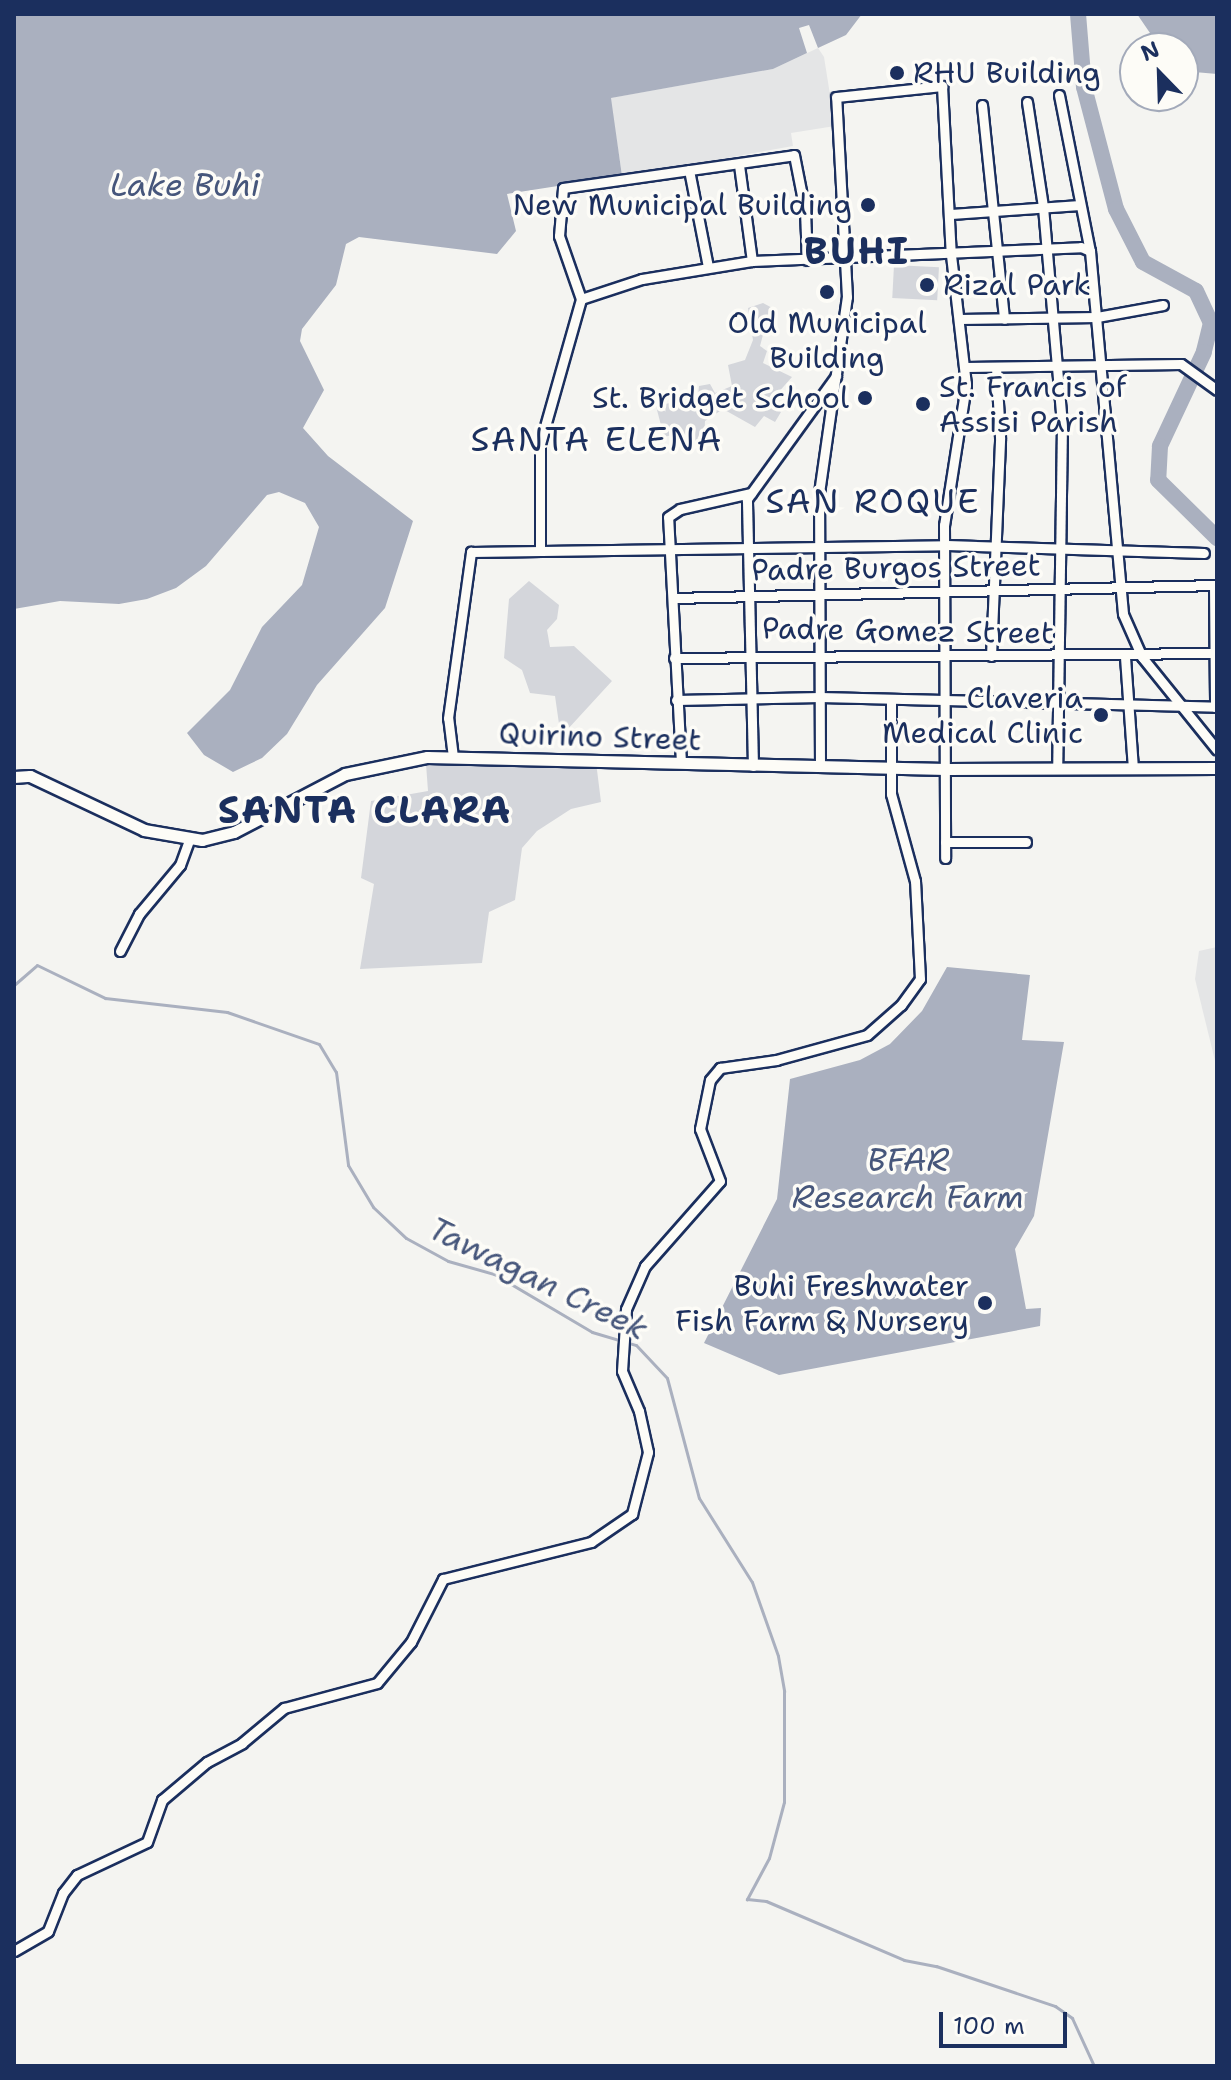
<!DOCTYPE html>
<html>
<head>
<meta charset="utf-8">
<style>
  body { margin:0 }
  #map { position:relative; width:1231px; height:2080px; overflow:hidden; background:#f4f4f1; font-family:"Shantell Sans",sans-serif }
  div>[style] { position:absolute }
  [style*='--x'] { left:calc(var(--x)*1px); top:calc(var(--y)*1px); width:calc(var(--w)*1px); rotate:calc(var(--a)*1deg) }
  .built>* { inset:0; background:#e4e5e6 }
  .green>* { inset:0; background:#d4d6db; transform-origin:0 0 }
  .water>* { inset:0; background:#aab0bf }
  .stream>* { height:3px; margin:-1.5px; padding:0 1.5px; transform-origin:1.5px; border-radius:1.5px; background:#aab0bf }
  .river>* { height:16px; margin:-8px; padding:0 8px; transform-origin:8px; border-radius:8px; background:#aab0bf }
  .roads { filter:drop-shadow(2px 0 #1b2f5e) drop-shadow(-2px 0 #1b2f5e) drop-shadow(0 2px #1b2f5e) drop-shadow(0 -2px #1b2f5e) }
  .minor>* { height:9px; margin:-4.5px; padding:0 4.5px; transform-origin:4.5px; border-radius:4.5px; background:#fdfcf7 }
  .major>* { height:11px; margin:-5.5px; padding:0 5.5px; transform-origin:5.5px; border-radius:5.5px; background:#fdfcf7 }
  .dots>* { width:22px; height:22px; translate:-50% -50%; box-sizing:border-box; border:4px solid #fdfcf7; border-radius:50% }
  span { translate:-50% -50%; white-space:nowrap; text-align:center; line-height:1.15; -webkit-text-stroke:7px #fdfcf7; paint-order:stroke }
  .poi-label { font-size:30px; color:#1b2f5e }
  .left { translate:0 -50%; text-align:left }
  .right { translate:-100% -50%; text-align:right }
  .street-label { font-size:30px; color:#1b2f5e }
  .water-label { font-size:32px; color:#46567b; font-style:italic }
  .quarter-label { font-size:34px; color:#1b2f5e; letter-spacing:2px }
  .district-label { font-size:38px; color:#1b2f5e; font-weight:700; letter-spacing:2px }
  .frame { position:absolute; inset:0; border:16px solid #1b2f5e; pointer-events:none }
  .north { position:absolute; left:1119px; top:32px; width:80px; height:80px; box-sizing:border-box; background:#fdfcf7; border:2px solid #a3aaba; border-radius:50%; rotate:337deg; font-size:22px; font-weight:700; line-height:32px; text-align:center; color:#1b2f5e }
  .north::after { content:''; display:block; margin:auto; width:28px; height:36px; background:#1b2f5e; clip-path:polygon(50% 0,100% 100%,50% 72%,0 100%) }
  .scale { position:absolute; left:939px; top:2012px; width:128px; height:36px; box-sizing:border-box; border:4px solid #1b2f5e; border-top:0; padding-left:10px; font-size:24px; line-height:28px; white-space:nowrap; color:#1b2f5e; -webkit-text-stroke:6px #fdfcf7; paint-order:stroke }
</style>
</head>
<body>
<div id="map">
  <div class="built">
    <div style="clip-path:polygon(818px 48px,824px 57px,835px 126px,791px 133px,793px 146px,616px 178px,622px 175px,610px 98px,773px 69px)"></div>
    <div style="clip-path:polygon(1217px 947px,1217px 1069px,1195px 979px,1199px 951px)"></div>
  </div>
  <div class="green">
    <div style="left:894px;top:265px;width:45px;height:33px;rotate:3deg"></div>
    <div style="clip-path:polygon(763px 303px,776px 310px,775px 316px,768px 316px,760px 346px,767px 351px,763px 363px,792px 377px,769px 403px,781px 412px,775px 422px,764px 416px,755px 427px,723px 409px,705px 421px,704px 441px,686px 445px,676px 434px,664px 437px,656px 406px,698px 397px,699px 386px,710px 384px,715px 393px,732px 386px,728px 365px,745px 360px,753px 340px,748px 308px)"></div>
    <div style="clip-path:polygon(529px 581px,559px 605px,557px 619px,547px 630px,550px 647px,574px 646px,612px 681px,567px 730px,559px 724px,555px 696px,530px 693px,522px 670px,504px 658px,509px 599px)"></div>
    <div style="clip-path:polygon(517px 761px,596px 762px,601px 802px,571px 809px,537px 831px,522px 848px,515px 900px,489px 912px,482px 963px,360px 969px,374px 884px,361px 878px,371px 801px,428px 791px,426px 764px)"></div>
  </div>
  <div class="water">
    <div style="clip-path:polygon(14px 14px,862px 14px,846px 35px,818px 48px,809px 25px,799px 28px,807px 53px,773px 69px,611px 98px,622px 176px,507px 194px,516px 231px,497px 254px,359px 237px,346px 244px,336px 285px,302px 329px,300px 341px,324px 390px,303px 428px,328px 456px,413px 521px,385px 608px,317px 685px,287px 734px,262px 758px,233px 772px,204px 755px,187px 733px,230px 690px,262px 627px,302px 585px,319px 527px,305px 503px,279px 492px,267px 495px,206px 566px,176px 588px,147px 599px,119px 604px,60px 601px,14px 609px)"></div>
    <div style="clip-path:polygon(1137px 14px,1217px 14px,1217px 74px,1183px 71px,1183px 48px,1145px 48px,1150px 33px)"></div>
    <div style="clip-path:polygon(947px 967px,1030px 975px,1022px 1040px,1064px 1042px,1034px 1216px,1015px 1249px,1026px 1309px,1041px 1308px,1040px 1326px,779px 1375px,704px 1343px,777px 1199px,790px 1079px,860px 1060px,890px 1044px,922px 1011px)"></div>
  </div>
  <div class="stream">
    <div style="--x:14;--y:985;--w:30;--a:-41"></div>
    <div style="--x:37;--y:965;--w:76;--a:25.9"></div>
    <div style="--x:105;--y:998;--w:123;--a:6.5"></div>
    <div style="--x:227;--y:1012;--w:97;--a:19.2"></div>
    <div style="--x:319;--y:1044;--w:33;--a:59"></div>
    <div style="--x:336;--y:1072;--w:94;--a:82.6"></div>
    <div style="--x:348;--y:1165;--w:49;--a:59.2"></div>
    <div style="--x:373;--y:1207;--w:45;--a:43.2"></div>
    <div style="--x:406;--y:1238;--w:48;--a:28.7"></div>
    <div style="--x:448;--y:1261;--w:48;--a:15.8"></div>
    <div style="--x:494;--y:1274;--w:114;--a:30.6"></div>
    <div style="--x:592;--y:1332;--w:46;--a:16.5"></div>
    <div style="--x:636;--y:1345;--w:45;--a:46.8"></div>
    <div style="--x:667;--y:1378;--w:124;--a:75.1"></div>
    <div style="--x:699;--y:1498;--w:99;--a:57.8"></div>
    <div style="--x:752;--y:1582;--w:78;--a:70.6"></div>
    <div style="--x:778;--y:1656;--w:36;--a:80"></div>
    <div style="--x:784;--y:1691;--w:111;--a:90"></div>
    <div style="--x:784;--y:1802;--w:58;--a:105"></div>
    <div style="--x:769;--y:1858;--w:47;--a:118.2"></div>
    <div style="--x:747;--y:1899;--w:19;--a:6"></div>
    <div style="--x:766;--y:1901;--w:150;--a:23.1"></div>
    <div style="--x:904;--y:1960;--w:33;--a:11"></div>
    <div style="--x:936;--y:1966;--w:126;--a:18.6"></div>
    <div style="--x:1055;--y:2006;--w:21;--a:35"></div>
    <div style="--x:1072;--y:2018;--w:53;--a:65.4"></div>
  </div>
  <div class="river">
    <div style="--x:1078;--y:14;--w:73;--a:85.3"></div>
    <div style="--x:1084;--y:87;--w:126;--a:75.3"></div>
    <div style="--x:1116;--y:209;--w:59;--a:63"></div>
    <div style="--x:1143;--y:262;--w:60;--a:28.7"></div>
    <div style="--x:1196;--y:291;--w:35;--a:65"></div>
    <div style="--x:1211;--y:323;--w:30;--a:104"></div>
    <div style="--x:1204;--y:352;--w:104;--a:115.1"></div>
    <div style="--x:1160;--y:446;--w:34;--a:93"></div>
    <div style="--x:1158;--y:480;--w:83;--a:44.5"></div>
  </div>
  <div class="roads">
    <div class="minor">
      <div style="--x:1059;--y:95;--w:159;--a:78.8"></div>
      <div style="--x:1090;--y:251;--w:364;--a:84.8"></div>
      <div style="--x:1123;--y:614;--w:47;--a:66.2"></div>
      <div style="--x:1142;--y:657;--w:119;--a:51.1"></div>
      <div style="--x:1027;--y:102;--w:106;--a:81.3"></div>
      <div style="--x:1043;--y:207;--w:218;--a:85"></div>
      <div style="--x:1062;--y:424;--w:344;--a:90.8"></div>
      <div style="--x:982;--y:105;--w:215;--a:84.1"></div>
      <div style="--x:739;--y:165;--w:97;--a:82.3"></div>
      <div style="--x:689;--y:170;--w:99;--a:78.9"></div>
      <div style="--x:951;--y:214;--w:129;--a:-4"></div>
      <div style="--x:581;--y:299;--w:67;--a:-109.2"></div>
      <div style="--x:559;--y:236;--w:48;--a:-85.2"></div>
      <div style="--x:563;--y:188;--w:233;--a:-8.1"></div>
      <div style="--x:794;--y:155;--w:57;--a:78.9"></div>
      <div style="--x:805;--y:211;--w:49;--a:87.7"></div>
      <div style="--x:959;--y:319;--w:138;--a:-0.8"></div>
      <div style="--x:1097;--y:317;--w:67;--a:-10.3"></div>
      <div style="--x:966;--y:367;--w:215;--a:-0.8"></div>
      <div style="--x:1181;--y:364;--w:44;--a:35.8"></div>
      <div style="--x:540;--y:550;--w:106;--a:-90"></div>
      <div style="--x:540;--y:444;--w:151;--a:-74.2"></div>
      <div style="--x:581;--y:299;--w:64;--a:-18.2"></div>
      <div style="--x:642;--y:279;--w:111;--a:-9.3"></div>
      <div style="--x:752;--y:261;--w:329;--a:-2.4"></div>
      <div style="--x:1081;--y:247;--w:10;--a:24"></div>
      <div style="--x:1214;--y:585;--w:122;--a:89.5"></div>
      <div style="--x:673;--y:598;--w:544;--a:-1.37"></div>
      <div style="--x:991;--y:656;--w:219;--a:-87.6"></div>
      <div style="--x:1000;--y:437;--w:69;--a:-93.3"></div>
      <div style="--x:1125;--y:657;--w:112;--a:85.9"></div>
      <div style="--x:674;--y:658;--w:543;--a:-0.53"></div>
      <div style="--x:676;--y:700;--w:144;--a:-1.2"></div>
      <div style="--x:820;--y:697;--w:397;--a:1.4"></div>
      <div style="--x:453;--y:757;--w:39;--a:-97"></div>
      <div style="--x:448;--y:718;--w:168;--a:-82.1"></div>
      <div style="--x:471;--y:552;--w:476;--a:-0.8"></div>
      <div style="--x:947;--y:545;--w:257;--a:1.8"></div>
      <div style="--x:681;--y:763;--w:246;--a:-93"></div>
      <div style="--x:668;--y:517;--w:14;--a:-34"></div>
      <div style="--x:680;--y:509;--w:73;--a:-12.7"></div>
      <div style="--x:753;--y:766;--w:267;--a:-91.3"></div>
      <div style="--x:747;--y:499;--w:152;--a:-54.1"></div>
      <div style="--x:820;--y:766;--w:273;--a:-90.2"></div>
      <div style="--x:819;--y:493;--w:198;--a:-81.9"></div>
      <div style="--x:847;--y:297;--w:200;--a:-93.1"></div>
      <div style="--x:836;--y:97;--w:107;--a:-5.9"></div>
      <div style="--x:942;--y:86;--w:169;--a:87"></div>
      <div style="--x:951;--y:255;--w:131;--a:83.4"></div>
      <div style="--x:966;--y:385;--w:142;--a:98.9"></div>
      <div style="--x:944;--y:525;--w:333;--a:89.8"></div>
      <div style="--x:945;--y:842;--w:81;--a:0"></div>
      <div style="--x:120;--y:951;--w:42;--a:-62.8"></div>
      <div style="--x:139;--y:914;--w:64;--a:-50.1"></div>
      <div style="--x:180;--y:865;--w:27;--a:-70"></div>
      <div style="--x:14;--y:1951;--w:39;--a:-30"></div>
      <div style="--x:48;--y:1931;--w:41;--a:-68.5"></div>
      <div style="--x:63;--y:1893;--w:23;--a:-52"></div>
      <div style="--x:77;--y:1875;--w:77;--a:-25.2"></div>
      <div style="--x:147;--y:1842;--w:45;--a:-70.3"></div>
      <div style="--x:162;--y:1800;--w:59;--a:-40.2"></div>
      <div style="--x:207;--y:1762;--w:40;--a:-28"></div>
      <div style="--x:242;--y:1743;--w:55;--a:-39.8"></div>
      <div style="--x:284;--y:1708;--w:96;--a:-15"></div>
      <div style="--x:377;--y:1683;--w:53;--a:-50.3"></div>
      <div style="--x:411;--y:1642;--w:71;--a:-63.1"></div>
      <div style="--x:443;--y:1579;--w:153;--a:-14"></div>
      <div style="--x:591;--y:1542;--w:50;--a:-34.3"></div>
      <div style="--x:632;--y:1514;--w:64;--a:-75.5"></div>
      <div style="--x:648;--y:1452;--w:42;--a:-102.4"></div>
      <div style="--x:639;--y:1411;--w:43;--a:-113"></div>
      <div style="--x:622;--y:1371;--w:62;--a:-86.3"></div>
      <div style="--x:626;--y:1309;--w:47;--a:-66.2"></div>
      <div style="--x:645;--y:1266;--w:113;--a:-48.6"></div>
      <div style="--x:720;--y:1181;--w:56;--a:-111"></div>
      <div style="--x:700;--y:1129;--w:50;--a:-78.5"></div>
      <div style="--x:710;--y:1080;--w:16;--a:-50"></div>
      <div style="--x:720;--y:1068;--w:57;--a:-8.1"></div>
      <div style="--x:776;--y:1060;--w:94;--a:-15.4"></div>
      <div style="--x:867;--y:1035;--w:45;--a:-41.4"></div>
      <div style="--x:901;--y:1005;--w:32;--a:-54"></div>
      <div style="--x:920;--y:979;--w:98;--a:-92.9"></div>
      <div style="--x:915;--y:881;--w:90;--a:-105.4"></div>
      <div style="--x:891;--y:794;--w:94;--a:-90"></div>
    </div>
    <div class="major">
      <div style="--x:14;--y:777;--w:16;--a:-4"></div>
      <div style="--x:30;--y:776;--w:126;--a:25.3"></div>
      <div style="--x:144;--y:830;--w:59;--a:9.8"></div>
      <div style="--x:202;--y:840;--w:33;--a:-14"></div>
      <div style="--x:234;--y:832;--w:125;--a:-27.6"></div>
      <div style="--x:345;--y:774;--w:84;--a:-11.7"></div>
      <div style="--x:427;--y:757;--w:519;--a:1.32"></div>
      <div style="--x:946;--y:769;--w:271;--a:-0.2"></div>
    </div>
  </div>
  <div class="dots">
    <div style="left:897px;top:73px;background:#1b2f5e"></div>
    <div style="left:868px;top:205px;background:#1b2f5e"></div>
    <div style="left:927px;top:285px;background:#1b2f5e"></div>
    <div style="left:827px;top:292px;background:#1b2f5e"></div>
    <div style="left:865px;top:398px;background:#1b2f5e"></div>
    <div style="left:923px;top:404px;background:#1b2f5e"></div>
    <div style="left:1101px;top:715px;background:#1b2f5e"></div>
    <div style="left:985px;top:1303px;background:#1b2f5e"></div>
  </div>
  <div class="poi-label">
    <span class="left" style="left:913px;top:73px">RHU Building</span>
    <span class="right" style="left:852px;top:205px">New Municipal Building</span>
    <span class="left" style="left:943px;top:285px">Rizal Park</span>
    <span style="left:827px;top:340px">Old Municipal<br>Building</span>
    <span class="left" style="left:939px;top:404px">St. Francis of<br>Assisi Parish</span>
    <span class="right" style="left:849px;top:398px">St. Bridget School</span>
    <span class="right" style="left:1083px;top:715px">Claveria<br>Medical Clinic</span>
    <span class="right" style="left:969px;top:1303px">Buhi Freshwater<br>Fish Farm &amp; Nursery</span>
  </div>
  <div class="street-label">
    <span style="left:896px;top:568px;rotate:-1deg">Padre Burgos Street</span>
    <span style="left:908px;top:631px;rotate:1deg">Padre Gomez Street</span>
    <span style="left:600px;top:737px;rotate:2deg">Quirino Street</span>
  </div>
  <div class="water-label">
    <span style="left:185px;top:185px">Lake Buhi</span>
    <span style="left:908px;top:1179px">BFAR<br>Research Farm</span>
    <span style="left:538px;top:1279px;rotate:26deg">Tawagan Creek</span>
  </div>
  <div class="quarter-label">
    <span style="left:597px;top:440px">SANTA ELENA</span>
    <span style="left:873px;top:502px">SAN ROQUE</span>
  </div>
  <div class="district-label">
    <span style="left:857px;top:251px">BUHI</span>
    <span style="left:365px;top:810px">SANTA CLARA</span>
  </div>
  <div class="frame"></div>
  <div class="north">N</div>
  <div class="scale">100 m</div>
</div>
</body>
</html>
